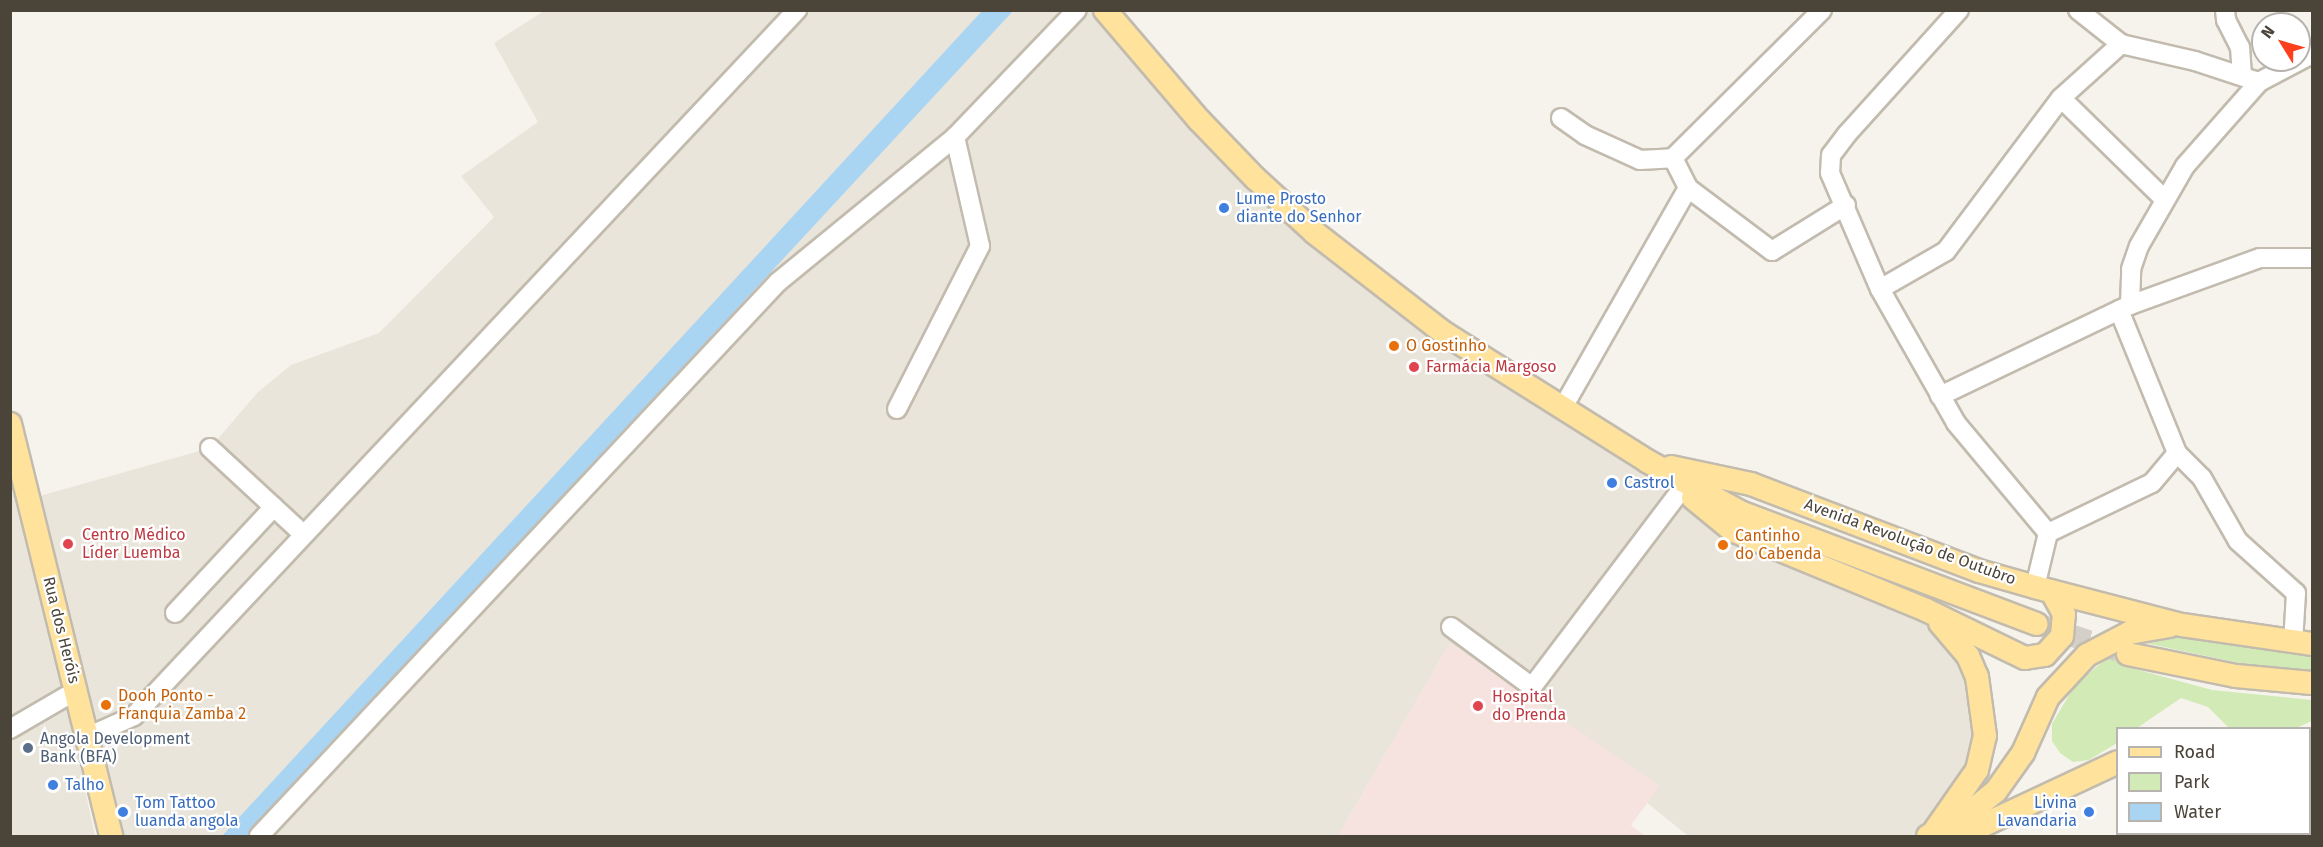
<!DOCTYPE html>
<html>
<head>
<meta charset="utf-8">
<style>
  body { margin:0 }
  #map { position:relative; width:2323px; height:847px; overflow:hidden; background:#f6f3ec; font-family:"Fira Sans",sans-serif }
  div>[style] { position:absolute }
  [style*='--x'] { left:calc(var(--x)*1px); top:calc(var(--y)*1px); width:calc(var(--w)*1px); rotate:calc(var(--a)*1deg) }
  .residential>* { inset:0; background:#eae5da }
  .medical>* { inset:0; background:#f6e3e0 }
  .green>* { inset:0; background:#d2eab5 }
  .water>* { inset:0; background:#a9d4f2 }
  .major-tunnel>* { height:22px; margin-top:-11px; transform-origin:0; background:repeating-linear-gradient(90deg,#d4d0c8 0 22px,transparent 0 33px) }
  .roads { filter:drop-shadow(2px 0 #c2bbae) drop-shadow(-2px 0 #c2bbae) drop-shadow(0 2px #c2bbae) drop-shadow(0 -2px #c2bbae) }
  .minor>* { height:18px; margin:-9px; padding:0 9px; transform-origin:9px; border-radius:9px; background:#fff }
  .major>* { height:22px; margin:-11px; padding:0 11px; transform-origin:11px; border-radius:11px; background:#ffe39c }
  .dots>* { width:16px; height:16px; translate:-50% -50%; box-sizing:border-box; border:3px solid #fff; border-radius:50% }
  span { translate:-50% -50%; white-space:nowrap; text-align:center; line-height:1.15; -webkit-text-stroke:4.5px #fff; paint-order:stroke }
  .shop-label { font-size:16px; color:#366cbe }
  .left { translate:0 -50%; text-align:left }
  .right { translate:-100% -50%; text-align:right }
  .food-label { font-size:16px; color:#c56008 }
  .health-label { font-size:16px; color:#be3a42 }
  .street-label { font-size:16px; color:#4b4439 }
  .service-label { font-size:16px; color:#4e5e75 }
  .frame { position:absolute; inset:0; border:12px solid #4b4439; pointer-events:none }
  .legend { position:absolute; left:2116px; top:727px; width:195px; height:108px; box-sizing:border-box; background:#fff; border:2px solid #b7b4b0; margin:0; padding:8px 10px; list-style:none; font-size:18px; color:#4b4439 }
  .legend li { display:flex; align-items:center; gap:12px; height:30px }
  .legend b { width:30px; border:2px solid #b7b4b0 }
  .north { position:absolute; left:2251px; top:12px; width:60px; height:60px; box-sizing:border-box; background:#fff; border:2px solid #b7b4b0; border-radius:50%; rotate:307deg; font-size:16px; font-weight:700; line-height:24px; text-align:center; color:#4b4439 }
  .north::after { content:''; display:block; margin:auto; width:21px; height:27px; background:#fc3f1d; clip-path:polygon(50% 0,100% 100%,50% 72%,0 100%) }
</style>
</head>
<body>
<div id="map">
  <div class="residential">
    <div style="clip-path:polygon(544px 11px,1106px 11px,1262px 183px,1682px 489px,1926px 610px,1958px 642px,1985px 736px,1928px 836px,1688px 836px,1450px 643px,1338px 836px,111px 836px,29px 499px,210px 448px,258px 392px,291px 365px,379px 333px,494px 217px,461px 176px,538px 122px,494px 43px)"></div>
    <div style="clip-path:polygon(10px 476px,65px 697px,95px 836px,11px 836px)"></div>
  </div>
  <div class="medical">
    <div style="clip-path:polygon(1450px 643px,1660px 786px,1631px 825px,1645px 836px,1338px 836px)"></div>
  </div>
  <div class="green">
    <div style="clip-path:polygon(2166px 637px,2197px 637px,2312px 656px,2312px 672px,2277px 671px,2145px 643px,2135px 669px,2212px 690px,2312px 700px,2312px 721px,2296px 728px,2229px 728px,2208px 707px,2181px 698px,2137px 728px,2118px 728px,2117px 743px,2089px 760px,2073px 762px,2060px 753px,2052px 741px,2052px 724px,2075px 685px,2113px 653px,2137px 641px)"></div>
  </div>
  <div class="water">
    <div style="clip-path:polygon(982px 11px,1013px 11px,248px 836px,222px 836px)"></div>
  </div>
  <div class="major-tunnel">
    <div style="--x:2037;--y:624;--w:85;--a:18.4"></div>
  </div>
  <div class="roads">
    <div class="minor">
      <div style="--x:1959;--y:10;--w:167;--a:132.1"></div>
      <div style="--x:1847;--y:134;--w:26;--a:127"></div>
      <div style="--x:1831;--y:155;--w:18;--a:93"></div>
      <div style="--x:1830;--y:173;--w:126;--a:66.7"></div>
      <div style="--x:1880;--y:289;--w:154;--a:60.4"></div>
      <div style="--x:1956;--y:423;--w:143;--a:50.1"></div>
      <div style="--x:2048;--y:533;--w:56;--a:103.5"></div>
      <div style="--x:2078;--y:10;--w:55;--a:38.3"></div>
      <div style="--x:2121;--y:44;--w:76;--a:12.9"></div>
      <div style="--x:2195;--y:61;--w:67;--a:18.2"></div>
      <div style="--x:2225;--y:10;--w:10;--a:84"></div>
      <div style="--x:2226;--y:20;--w:30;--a:63"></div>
      <div style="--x:2240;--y:47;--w:27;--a:86"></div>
      <div style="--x:2061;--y:98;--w:143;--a:44.4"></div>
      <div style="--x:1561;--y:118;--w:29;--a:35"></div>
      <div style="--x:1585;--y:135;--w:60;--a:24.4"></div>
      <div style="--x:1640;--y:160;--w:33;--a:-3"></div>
      <div style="--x:1673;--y:158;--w:210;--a:-44.8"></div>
      <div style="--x:1673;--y:158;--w:34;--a:63"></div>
      <div style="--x:1688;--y:188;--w:105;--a:36.9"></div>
      <div style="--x:1772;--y:251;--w:87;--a:-31.9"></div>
      <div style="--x:1880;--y:289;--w:76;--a:-29.9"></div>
      <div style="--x:1946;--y:251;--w:191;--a:-53.1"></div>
      <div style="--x:2061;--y:98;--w:81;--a:-42"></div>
      <div style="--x:2130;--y:305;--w:36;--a:-88"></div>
      <div style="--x:2131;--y:269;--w:24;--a:-71"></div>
      <div style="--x:2139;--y:246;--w:92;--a:-60.1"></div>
      <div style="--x:2185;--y:166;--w:112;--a:-48.6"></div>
      <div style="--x:2259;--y:82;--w:60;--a:-27.8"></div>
      <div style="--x:2119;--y:310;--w:154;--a:67.9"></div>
      <div style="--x:2177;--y:453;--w:35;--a:45"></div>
      <div style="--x:2202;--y:478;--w:73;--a:60.3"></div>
      <div style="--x:2238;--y:541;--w:78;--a:41.9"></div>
      <div style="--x:2296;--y:593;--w:50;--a:93.4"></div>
      <div style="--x:1940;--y:396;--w:211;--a:-25.6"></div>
      <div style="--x:2130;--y:305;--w:138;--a:-19.9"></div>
      <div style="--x:2260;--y:258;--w:52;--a:0"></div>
      <div style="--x:897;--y:409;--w:183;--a:-63"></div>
      <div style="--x:980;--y:246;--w:112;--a:-102.9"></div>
      <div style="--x:1562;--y:409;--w:254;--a:-60.3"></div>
      <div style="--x:210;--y:448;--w:128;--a:42.8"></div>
      <div style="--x:2048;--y:533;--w:115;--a:-25.7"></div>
      <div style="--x:2152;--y:483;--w:39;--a:-50"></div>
      <div style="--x:175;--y:613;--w:145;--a:-47"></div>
      <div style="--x:1451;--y:627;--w:101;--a:36.5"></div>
      <div style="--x:1532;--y:687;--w:248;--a:-52.9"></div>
      <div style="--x:10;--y:729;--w:64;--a:-30.2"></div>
      <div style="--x:87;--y:737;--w:51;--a:-24.1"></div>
      <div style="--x:134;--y:716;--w:969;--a:-46.8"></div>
      <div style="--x:259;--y:836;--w:759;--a:-46.87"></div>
      <div style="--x:778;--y:282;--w:229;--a:-39.3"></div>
      <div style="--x:955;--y:137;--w:176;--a:-46.2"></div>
    </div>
    <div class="major">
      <div style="--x:1105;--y:10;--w:145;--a:49.5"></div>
      <div style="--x:1199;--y:120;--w:81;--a:46"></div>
      <div style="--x:1255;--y:178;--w:81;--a:42.5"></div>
      <div style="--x:1315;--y:233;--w:163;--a:37.8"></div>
      <div style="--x:1444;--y:333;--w:240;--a:32.2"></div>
      <div style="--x:1647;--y:461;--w:106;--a:28.7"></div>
      <div style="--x:1740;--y:512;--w:317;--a:20.7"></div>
      <div style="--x:10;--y:424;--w:424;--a:76.2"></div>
      <div style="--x:1671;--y:467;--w:82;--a:12"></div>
      <div style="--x:1751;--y:484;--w:244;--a:20.9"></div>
      <div style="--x:1979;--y:571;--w:58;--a:15.9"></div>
      <div style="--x:2035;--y:587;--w:152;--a:14.5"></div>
      <div style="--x:2182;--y:625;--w:131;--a:8.3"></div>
      <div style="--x:1693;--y:498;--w:50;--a:39.4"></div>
      <div style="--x:1732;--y:530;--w:210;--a:22.4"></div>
      <div style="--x:1926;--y:610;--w:110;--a:25.9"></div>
      <div style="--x:2025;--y:658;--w:20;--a:-9"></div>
      <div style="--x:2045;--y:655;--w:25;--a:-48"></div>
      <div style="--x:2062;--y:636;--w:22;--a:-85"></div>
      <div style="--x:2064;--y:614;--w:26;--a:-119"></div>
      <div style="--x:2128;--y:654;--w:110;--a:11.5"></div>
      <div style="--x:2236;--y:676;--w:76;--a:5.3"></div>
      <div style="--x:2310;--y:773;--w:2;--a:0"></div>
      <div style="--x:1935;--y:830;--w:73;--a:-55"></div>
      <div style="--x:1977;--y:770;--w:35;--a:-77"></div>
      <div style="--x:1985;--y:736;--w:60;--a:-97.7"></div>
      <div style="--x:1977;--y:677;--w:23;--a:-113"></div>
      <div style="--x:1968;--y:656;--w:43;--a:-130.3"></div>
      <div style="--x:1928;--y:836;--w:39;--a:-27"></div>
      <div style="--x:1963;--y:818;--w:43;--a:-39.3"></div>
      <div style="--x:1996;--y:791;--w:47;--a:-54.6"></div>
      <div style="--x:2023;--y:753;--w:61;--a:-65.9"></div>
      <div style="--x:2048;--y:697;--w:57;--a:-47.1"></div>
      <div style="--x:2087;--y:655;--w:47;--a:-27.6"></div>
      <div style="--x:2129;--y:633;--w:41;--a:-9.9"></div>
      <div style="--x:1960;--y:836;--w:174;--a:-25.1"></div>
    </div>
  </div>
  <div class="dots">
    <div style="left:1224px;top:208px;background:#3f7fe0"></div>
    <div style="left:1394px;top:346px;background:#e8710a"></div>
    <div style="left:1414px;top:367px;background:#e0444e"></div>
    <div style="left:1612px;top:483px;background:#3f7fe0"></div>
    <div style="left:68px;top:544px;background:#e0444e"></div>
    <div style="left:1723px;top:545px;background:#e8710a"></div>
    <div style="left:106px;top:705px;background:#e8710a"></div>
    <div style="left:1478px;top:706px;background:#e0444e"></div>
    <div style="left:28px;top:748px;background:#5c6f8a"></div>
    <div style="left:53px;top:785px;background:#3f7fe0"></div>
    <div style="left:123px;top:812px;background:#3f7fe0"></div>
    <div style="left:2089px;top:812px;background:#3f7fe0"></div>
  </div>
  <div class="shop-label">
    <span class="left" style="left:1236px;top:208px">Lume Prosto<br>diante do Senhor</span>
    <span class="left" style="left:1624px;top:483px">Castrol</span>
    <span class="left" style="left:65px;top:785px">Talho</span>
    <span class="left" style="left:135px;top:812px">Tom Tattoo<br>luanda angola</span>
    <span class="right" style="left:2077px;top:812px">Livina<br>Lavandaria</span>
  </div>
  <div class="food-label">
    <span class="left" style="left:1406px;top:346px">O Gostinho</span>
    <span class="left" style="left:1735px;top:545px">Cantinho<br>do Cabenda</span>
    <span class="left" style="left:118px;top:705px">Dooh Ponto -<br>Franquia Zamba 2</span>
  </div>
  <div class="health-label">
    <span class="left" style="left:1426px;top:367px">Farmácia Margoso</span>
    <span class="left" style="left:82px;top:544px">Centro Médico<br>Líder Luemba</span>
    <span class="left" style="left:1492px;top:706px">Hospital<br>do Prenda</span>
  </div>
  <div class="street-label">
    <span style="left:1910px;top:542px;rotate:20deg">Avenida Revolução de Outubro</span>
    <span style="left:61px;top:630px;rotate:76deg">Rua dos Heróis</span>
  </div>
  <div class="service-label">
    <span class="left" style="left:40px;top:748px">Angola Development<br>Bank (BFA)</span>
  </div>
  <div class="frame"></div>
  <ul class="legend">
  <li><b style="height:8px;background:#ffe39c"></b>Road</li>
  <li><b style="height:16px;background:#d2eab5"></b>Park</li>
  <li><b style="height:16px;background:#a9d4f2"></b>Water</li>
  </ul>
  <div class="north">N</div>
</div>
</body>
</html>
